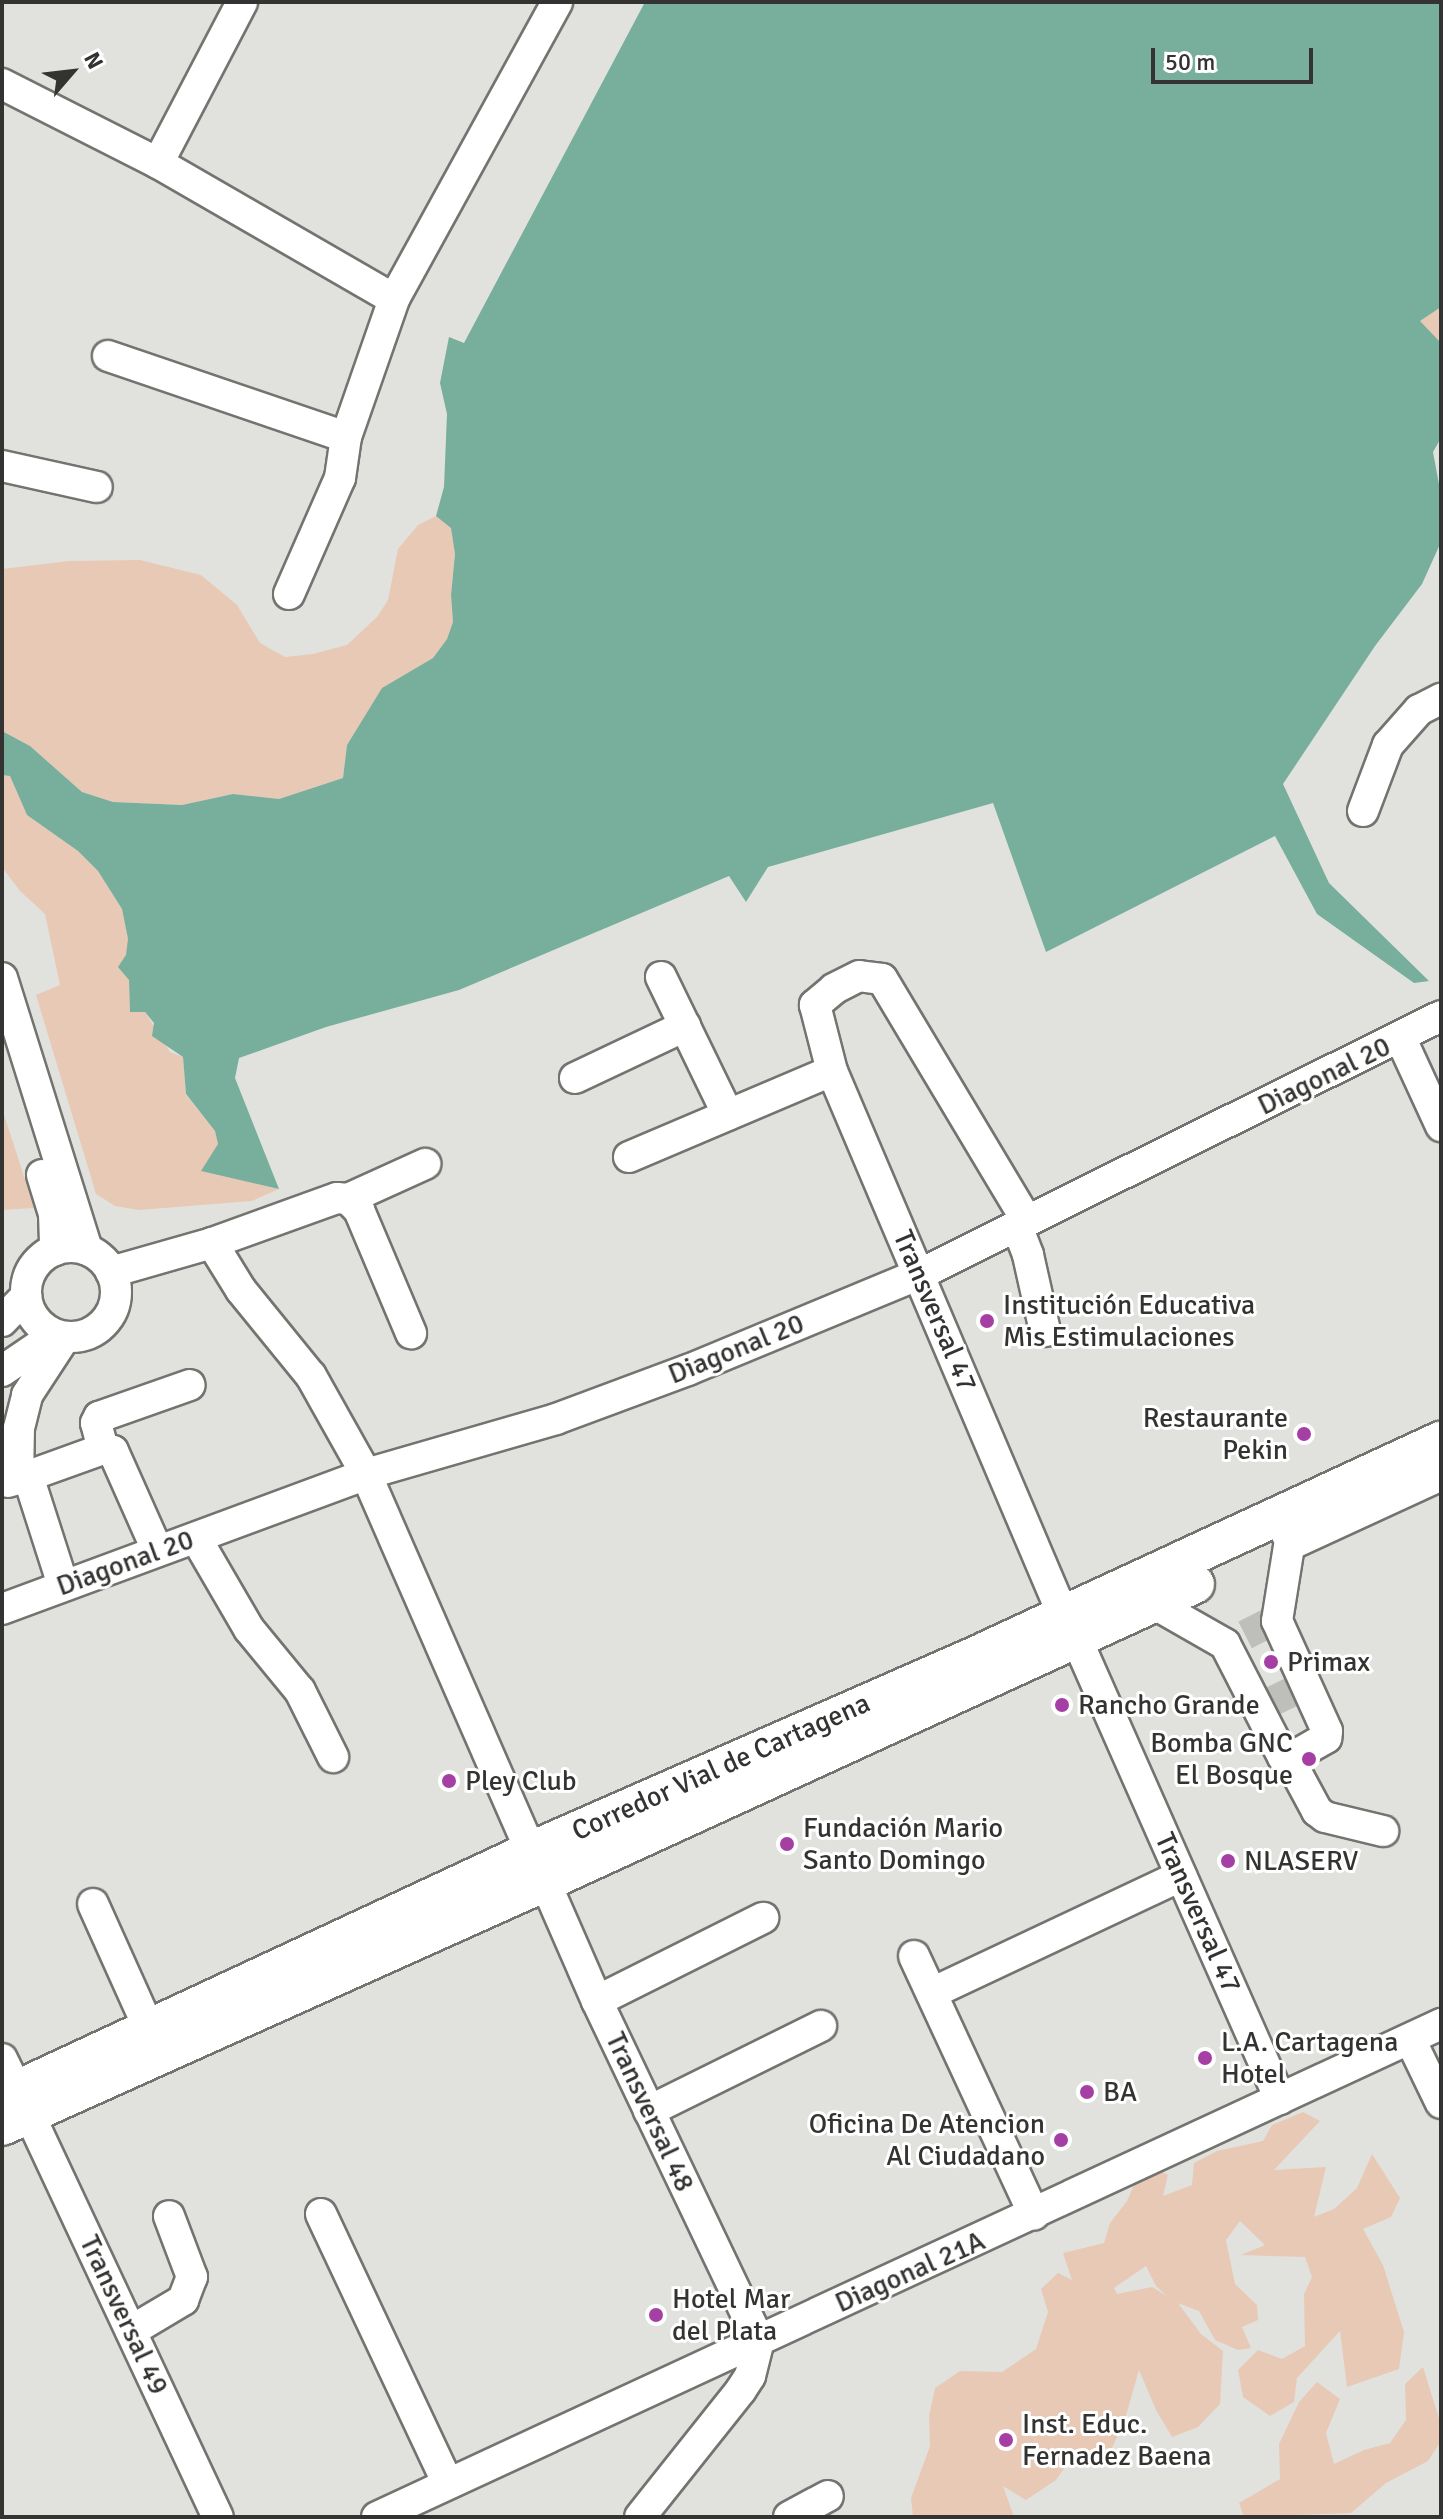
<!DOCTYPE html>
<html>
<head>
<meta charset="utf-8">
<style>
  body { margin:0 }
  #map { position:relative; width:1443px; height:2519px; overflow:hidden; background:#e1e2de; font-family:Signika,sans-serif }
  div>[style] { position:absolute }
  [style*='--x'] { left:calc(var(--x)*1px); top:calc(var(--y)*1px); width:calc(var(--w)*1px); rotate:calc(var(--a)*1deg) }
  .green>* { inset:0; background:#e8c9b5 }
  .water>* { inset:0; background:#77ae9c }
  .minor-tunnel>* { height:30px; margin-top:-15px; transform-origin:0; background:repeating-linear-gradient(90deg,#bebfbb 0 30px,transparent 0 45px) }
  .roads { filter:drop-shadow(2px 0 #737470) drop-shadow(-2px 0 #737470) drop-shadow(0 2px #737470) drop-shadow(0 -2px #737470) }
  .minor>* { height:30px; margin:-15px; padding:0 15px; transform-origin:15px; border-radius:15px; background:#fff }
  .minor>.ring { margin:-15px; padding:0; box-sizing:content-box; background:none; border:30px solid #fff; border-radius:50% }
  .major>* { height:38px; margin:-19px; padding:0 19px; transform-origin:19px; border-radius:19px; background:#fff }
  .dots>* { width:22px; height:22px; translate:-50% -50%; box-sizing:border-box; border:4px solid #fff; border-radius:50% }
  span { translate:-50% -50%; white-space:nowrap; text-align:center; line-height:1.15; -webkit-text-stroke:6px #fff; paint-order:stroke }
  .street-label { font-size:28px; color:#333331 }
  .poi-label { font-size:28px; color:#333331 }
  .left { translate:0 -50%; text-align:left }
  .right { translate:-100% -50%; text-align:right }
  .frame { position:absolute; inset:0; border:4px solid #333331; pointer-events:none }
  .north { position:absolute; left:32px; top:32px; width:80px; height:80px; -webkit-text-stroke:6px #fff; paint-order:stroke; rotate:62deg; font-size:22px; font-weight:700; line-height:32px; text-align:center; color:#333331 }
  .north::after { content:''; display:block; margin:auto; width:28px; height:36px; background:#333331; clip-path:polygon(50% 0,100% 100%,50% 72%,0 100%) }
  .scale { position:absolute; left:1151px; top:48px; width:162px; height:36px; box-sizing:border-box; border:4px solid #333331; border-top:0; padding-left:10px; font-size:24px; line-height:28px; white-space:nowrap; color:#333331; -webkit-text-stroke:6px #fff; paint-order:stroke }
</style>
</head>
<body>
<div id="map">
  <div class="green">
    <div style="clip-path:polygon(1441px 307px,1441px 343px,1420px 321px)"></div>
    <div style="clip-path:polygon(436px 516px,451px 527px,455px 554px,451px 595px,453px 622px,447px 639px,433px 658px,382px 688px,347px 745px,343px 778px,279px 799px,233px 794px,182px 805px,113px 802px,82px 792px,30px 746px,2px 731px,2px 569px,69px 561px,140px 560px,201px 575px,237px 605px,260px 643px,285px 657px,313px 654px,347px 645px,377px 617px,388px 600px,398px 549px,418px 525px)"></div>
    <div style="clip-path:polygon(2px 775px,10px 776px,27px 815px,78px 851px,98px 871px,122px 909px,128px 939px,130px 1011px,145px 1012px,170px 1052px,183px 1057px,186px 1095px,215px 1131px,218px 1144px,202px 1171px,279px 1189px,252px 1201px,139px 1210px,115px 1206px,96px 1194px,36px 995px,60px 985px,45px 914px,20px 891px,2px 867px)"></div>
    <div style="clip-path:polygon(2px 1109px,11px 1136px,34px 1208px,2px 1210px)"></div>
    <div style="clip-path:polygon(evenodd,1303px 2112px,1320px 2121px,1274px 2170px,1326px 2167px,1314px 2217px,1334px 2209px,1357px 2188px,1372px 2154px,1400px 2198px,1391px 2217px,1363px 2229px,1383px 2265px,1404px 2332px,1399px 2369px,1347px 2387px,1340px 2331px,1297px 2378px,1294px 2402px,1270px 2416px,1243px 2397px,1238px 2370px,1258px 2350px,1282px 2359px,1305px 2346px,1304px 2294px,1312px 2277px,1305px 2257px,1241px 2255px,1265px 2245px,1240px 2221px,1226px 2240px,1235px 2284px,1257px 2305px,1258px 2320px,1242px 2327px,1251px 2348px,1238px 2350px,1215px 2340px,1199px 2311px,1178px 2303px,1201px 2334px,1223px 2351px,1220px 2404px,1198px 2427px,1172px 2437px,1156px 2410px,1139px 2370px,1125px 2419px,1112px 2448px,1076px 2451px,1056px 2480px,1026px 2500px,1003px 2486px,1014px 2517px,913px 2517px,911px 2498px,930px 2446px,929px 2416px,935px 2388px,960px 2371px,1002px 2372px,1036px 2349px,1048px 2312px,1041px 2289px,1058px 2273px,1072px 2280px,1063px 2253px,1104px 2243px,1110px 2223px,1127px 2201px,1138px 2176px,1153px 2167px,1168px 2175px,1163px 2196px,1192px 2185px,1194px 2163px,1217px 2151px,1263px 2141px,1272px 2125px,1303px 2112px,1146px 2266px,1156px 2286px,1167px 2296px,1152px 2287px,1117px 2294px,1114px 2288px,1146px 2266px)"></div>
    <div style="clip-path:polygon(1423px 2367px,1441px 2425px,1441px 2441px,1428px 2461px,1386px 2483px,1351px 2513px,1244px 2517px,1239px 2503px,1280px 2479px,1279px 2444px,1299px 2402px,1317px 2382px,1340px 2399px,1326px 2433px,1334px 2464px,1364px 2450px,1390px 2443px,1406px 2420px,1405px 2384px)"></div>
  </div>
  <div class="water">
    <div style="clip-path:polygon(645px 2px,1441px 2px,1441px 307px,1420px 321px,1441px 343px,1441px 438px,1433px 452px,1441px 495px,1441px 542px,1422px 584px,1375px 646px,1283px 784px,1329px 883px,1429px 981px,1414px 983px,1317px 914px,1275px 836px,1046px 952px,993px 803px,768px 867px,746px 902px,729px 876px,459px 990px,326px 1027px,239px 1058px,235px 1078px,279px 1189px,201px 1171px,218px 1144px,215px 1131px,186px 1094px,183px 1057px,152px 1036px,154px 1023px,145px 1012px,130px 1012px,129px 980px,118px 967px,126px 955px,128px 939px,122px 909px,98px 871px,78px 851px,27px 815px,10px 776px,2px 775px,2px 731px,30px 746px,82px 792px,113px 802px,182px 805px,233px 794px,279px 799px,343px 778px,347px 745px,382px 688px,433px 658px,447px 639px,453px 622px,451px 595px,455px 554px,451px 528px,436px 516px,444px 487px,447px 414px,440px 383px,449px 337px,464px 343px)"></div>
  </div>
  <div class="minor-tunnel">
    <div style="--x:1245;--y:1635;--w:27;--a:-27"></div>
    <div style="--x:1273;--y:1701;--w:28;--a:-26"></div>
  </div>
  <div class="roads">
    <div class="minor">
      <div style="--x:2;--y:84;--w:175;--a:26.9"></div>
      <div style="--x:158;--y:163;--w:272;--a:30"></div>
      <div style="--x:158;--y:163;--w:182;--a:-62.4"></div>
      <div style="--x:108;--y:356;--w:251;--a:18.8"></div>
      <div style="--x:2;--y:466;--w:97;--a:12.5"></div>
      <div style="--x:289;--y:594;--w:127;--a:-66.3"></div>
      <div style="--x:340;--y:478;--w:41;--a:-81.7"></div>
      <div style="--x:346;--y:437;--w:146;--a:-70.8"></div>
      <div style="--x:394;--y:299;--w:339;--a:-61.2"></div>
      <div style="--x:1363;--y:811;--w:71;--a:-69.3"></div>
      <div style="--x:1388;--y:745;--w:47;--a:-48.5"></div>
      <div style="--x:1419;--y:710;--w:25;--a:-27"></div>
      <div style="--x:661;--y:977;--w:153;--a:64.1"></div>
      <div style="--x:2;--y:978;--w:285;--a:72.6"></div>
      <div style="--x:1401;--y:1039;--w:96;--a:65.3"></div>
      <div style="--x:575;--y:1078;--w:122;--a:-25.3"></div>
      <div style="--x:629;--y:1157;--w:220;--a:-23"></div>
      <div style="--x:42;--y:1175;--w:41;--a:72.9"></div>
      <div style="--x:54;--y:1214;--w:36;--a:88"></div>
      <div style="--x:348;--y:1199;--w:85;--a:-24.4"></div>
      <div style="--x:1027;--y:1221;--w:282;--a:-120.9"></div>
      <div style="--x:882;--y:979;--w:23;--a:-173"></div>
      <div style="--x:859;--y:976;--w:28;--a:153"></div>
      <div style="--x:834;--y:989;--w:25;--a:140"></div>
      <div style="--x:815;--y:1005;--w:68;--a:75.6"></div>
      <div style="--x:832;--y:1071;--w:591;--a:66.99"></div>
      <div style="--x:1017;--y:1226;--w:31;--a:69"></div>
      <div style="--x:1028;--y:1255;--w:78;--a:77.4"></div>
      <div style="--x:212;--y:1243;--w:55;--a:58.3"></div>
      <div style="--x:241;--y:1290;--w:111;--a:50.9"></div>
      <div style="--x:311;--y:1376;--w:112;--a:60.7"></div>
      <div style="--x:366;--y:1474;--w:412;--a:66.4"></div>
      <div class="ring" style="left:26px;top:1247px;width:60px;height:60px"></div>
      <div style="--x:111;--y:1272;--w:105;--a:-16"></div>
      <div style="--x:212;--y:1243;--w:133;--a:-19.8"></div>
      <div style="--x:337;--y:1198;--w:11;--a:5"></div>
      <div style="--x:348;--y:1199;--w:16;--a:45"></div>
      <div style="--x:359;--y:1210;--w:134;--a:67.1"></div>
      <div style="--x:2;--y:1321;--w:35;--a:-46"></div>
      <div style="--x:2;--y:1371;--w:64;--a:-34.2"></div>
      <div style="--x:103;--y:1449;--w:27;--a:-105"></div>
      <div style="--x:96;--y:1423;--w:7;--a:-63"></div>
      <div style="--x:99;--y:1417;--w:96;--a:-19.4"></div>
      <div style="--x:28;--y:1476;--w:80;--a:-19.8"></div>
      <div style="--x:103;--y:1449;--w:10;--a:11"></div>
      <div style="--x:113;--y:1451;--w:108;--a:66"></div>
      <div style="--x:18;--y:1479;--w:51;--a:-88.9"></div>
      <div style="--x:19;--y:1428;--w:34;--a:-76"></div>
      <div style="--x:27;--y:1395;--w:69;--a:-56.8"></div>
      <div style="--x:8;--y:1482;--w:21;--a:-17"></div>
      <div style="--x:28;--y:1476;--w:114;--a:72.2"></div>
      <div style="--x:196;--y:1538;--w:105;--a:59.8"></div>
      <div style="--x:249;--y:1629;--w:80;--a:50.6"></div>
      <div style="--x:300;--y:1691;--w:74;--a:63.4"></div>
      <div style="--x:1153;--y:1603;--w:83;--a:29.7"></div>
      <div style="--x:1225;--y:1644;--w:127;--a:62.8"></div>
      <div style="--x:1283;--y:1757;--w:6;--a:18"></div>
      <div style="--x:1289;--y:1759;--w:43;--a:-29.6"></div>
      <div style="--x:1326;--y:1738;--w:7;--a:-82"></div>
      <div style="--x:1327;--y:1731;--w:121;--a:-114.4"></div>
      <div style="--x:1277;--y:1621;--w:82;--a:-80.9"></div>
      <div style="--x:1290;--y:1540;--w:25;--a:-119"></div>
      <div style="--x:2;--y:1609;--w:388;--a:-20.3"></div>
      <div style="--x:366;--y:1474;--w:198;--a:-16.1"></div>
      <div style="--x:556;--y:1419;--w:141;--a:-20.4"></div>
      <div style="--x:688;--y:1370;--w:251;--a:-22.5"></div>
      <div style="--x:920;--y:1274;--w:581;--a:-26.34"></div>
      <div style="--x:1077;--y:1640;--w:502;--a:66.14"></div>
      <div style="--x:1289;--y:1759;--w:59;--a:61.7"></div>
      <div style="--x:1317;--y:1811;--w:10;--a:37"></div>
      <div style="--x:1325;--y:1817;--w:60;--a:13.6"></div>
      <div style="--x:545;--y:1882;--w:130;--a:66.4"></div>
      <div style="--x:597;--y:2001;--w:376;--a:64.5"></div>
      <div style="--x:759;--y:2340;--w:37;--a:104"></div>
      <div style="--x:750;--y:2376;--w:17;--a:123"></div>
      <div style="--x:741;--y:2390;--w:162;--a:128.5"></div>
      <div style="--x:93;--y:1904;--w:139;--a:65.8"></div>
      <div style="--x:914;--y:1956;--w:285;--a:65.1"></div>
      <div style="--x:934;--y:1992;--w:273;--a:-25.2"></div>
      <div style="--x:597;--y:2001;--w:186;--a:-26.6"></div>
      <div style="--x:1410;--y:2039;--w:71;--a:64.2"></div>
      <div style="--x:2;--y:2059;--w:34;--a:64"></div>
      <div style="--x:649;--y:2111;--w:192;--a:-26.3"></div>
      <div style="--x:29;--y:2114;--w:445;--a:64.9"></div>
      <div style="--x:321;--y:2214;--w:298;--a:64.8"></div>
      <div style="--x:131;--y:2331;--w:61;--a:-30.8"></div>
      <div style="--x:183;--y:2300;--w:25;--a:-69"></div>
      <div style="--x:192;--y:2277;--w:65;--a:-110.7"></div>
      <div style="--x:377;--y:2517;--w:1173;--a:-24.86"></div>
      <div style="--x:789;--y:2517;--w:44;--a:-28.3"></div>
    </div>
    <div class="major">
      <div style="--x:1295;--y:1538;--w:161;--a:-24.7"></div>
      <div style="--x:2;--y:2097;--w:583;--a:-24.94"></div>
      <div style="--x:531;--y:1851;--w:499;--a:-23.7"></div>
      <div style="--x:988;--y:1650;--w:499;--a:-24.8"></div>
      <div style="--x:2;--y:2126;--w:595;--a:-24.2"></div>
      <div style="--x:545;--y:1882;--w:715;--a:-24.63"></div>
    </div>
  </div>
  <div class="dots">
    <div style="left:987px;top:1321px;background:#a63fa3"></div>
    <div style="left:1304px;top:1434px;background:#a63fa3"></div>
    <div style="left:1271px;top:1662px;background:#a63fa3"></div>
    <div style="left:1062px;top:1705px;background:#a63fa3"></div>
    <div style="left:1309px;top:1759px;background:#a63fa3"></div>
    <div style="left:449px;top:1781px;background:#a63fa3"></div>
    <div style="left:787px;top:1844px;background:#a63fa3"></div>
    <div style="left:1228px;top:1861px;background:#a63fa3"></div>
    <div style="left:1205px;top:2058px;background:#a63fa3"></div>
    <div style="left:1087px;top:2092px;background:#a63fa3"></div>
    <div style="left:1061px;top:2140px;background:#a63fa3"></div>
    <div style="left:656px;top:2315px;background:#a63fa3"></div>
    <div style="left:1006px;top:2440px;background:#a63fa3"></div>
  </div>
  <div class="street-label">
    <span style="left:1324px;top:1076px;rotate:-26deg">Diagonal 20</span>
    <span style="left:935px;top:1311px;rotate:67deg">Transversal 47</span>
    <span style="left:736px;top:1349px;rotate:-22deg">Diagonal 20</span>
    <span style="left:125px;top:1563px;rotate:-20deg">Diagonal 20</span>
    <span style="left:721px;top:1767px;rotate:-24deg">Corredor Vial de Cartagena</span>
    <span style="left:1198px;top:1913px;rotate:66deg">Transversal 47</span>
    <span style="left:650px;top:2112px;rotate:65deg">Transversal 48</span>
    <span style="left:910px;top:2272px;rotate:-24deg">Diagonal 21A</span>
    <span style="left:124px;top:2315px;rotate:65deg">Transversal 49</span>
  </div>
  <div class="poi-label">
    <span class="left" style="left:1003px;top:1321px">Institución Educativa<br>Mis Estimulaciones</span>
    <span class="right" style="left:1288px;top:1434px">Restaurante<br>Pekin</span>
    <span class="left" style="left:1287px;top:1662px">Primax</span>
    <span class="left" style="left:1078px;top:1705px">Rancho Grande</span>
    <span class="right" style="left:1293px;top:1759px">Bomba GNC<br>El Bosque</span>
    <span class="left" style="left:465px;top:1781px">Pley Club</span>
    <span class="left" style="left:803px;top:1844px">Fundación Mario<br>Santo Domingo</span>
    <span class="left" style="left:1244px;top:1861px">NLASERV</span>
    <span class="left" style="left:1221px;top:2058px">L.A. Cartagena<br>Hotel</span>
    <span class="left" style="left:1103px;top:2092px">BA</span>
    <span class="right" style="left:1045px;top:2140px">Oficina De Atencion<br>Al Ciudadano</span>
    <span class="left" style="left:672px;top:2315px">Hotel Mar<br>del Plata</span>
    <span class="left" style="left:1022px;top:2440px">Inst. Educ.<br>Fernadez Baena</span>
  </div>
  <div class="frame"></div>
  <div class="north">N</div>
  <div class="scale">50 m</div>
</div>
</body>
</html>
